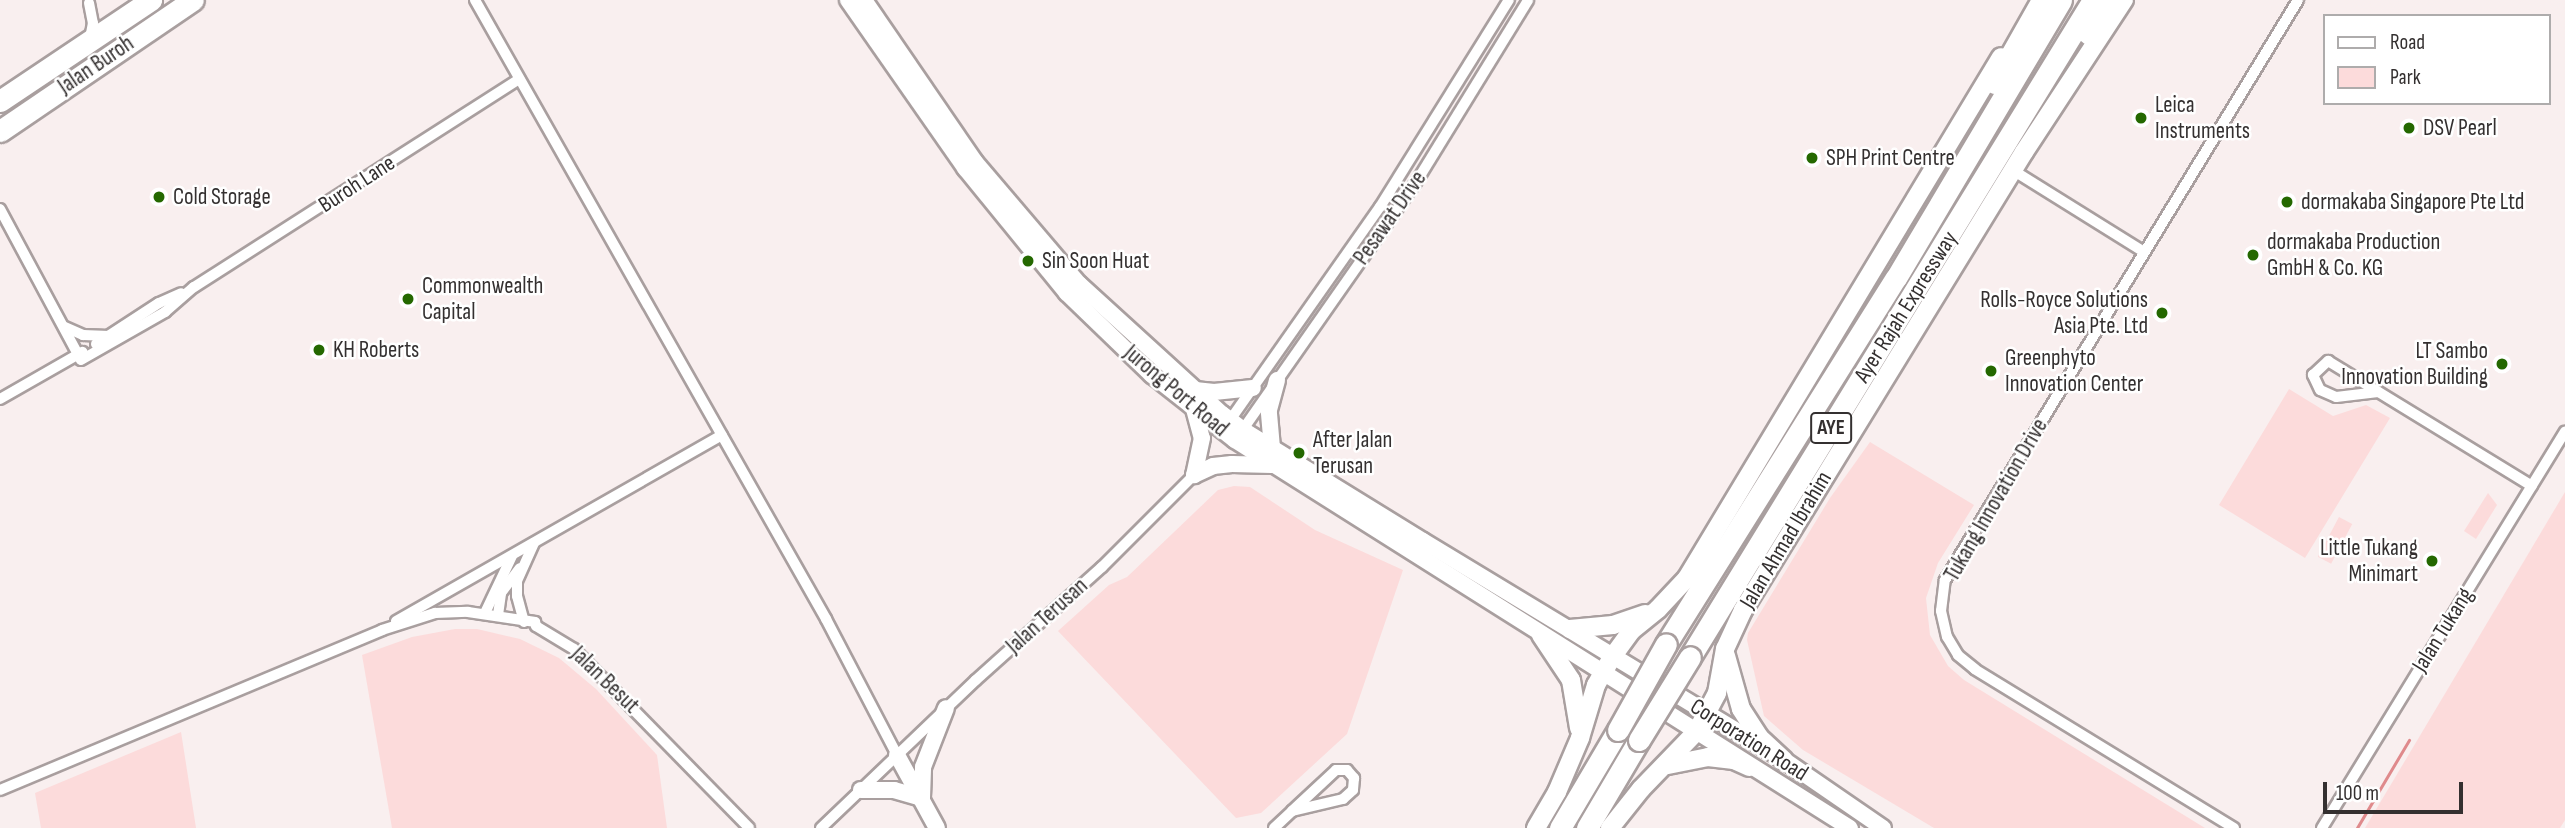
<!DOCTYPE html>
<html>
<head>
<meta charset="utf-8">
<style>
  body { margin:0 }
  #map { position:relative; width:2565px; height:828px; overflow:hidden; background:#f9efef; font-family:"Sofia Sans Condensed",sans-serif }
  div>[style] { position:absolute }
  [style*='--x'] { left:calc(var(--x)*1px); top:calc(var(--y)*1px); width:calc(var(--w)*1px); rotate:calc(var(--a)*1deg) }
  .green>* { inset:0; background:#fcdbdb; transform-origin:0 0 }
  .stream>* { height:2.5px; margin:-1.25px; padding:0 1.25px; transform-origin:1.25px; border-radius:1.25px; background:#df8a8c }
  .roads { filter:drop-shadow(2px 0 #a99f9f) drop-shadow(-2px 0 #a99f9f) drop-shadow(0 2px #a99f9f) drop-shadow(0 -2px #a99f9f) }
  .street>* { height:10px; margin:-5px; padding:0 5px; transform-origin:5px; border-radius:5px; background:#fff }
  .secondary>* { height:16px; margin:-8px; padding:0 8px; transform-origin:8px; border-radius:8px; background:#fff }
  .primary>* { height:18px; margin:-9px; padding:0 9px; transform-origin:9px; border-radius:9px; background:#fff }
  .highway>* { height:21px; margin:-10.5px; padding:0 10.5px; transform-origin:10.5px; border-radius:10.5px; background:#fff }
  .bridges { filter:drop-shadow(2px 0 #a99f9f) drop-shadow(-2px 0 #a99f9f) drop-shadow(0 2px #a99f9f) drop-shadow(0 -2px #a99f9f) }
  .highway-bridge>* { height:21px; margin:-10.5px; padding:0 10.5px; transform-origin:10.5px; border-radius:10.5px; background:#fff }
  .dots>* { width:19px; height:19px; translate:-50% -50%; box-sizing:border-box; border:4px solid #fff; border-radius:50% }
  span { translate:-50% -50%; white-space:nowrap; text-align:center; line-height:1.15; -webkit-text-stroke:5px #fff; paint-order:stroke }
  .shield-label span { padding:2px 5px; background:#fff; border:2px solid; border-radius:5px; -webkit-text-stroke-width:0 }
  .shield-label { font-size:21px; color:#343030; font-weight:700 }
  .street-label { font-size:23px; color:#343030 }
  .poi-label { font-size:23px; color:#343030 }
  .left { translate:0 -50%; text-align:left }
  .right { translate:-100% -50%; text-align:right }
  .legend { position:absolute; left:2323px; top:14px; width:228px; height:91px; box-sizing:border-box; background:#fff; border:2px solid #aeacac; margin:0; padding:9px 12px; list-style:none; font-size:21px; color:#343030 }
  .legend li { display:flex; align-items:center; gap:14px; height:35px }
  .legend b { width:35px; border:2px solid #aeacac }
  .scale { position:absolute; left:2323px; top:782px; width:140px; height:32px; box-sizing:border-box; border:4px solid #343030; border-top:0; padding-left:9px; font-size:21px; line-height:24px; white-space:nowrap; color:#343030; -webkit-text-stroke:5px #fff; paint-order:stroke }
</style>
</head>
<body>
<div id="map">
  <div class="green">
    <div style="clip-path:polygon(2289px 389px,2333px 416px,2366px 405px,2390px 418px,2305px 558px,2219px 505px)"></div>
    <div style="clip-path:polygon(1870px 442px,1974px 505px,1938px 563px,1926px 598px,1930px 635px,1948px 666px,1964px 680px,2205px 828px,1934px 828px,1803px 750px,1764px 716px,1747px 640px,1748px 633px,1830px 498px)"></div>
    <div style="clip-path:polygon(1234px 486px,1250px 487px,1315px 530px,1403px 570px,1347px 734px,1261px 813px,1236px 818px,1058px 631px,1109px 585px,1127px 577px,1218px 490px)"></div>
    <div style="clip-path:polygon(2565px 492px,2565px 820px,2560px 828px,2365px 828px)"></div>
    <div style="clip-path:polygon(2488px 493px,2497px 505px,2476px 539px,2464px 531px)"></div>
    <div style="left:2339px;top:517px;width:15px;height:45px;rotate:28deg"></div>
    <div style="clip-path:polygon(455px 629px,477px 629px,520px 639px,559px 658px,596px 689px,657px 755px,667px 828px,392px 828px,362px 655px,412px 637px)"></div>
    <div style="clip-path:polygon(181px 732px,196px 828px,41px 828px,35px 793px)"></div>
  </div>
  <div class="stream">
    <div style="--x:2357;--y:828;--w:102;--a:-59.4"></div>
  </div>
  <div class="roads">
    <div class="street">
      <div style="--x:475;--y:0;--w:712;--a:60.44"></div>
      <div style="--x:826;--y:619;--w:153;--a:62.4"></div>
      <div style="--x:89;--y:3;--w:20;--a:79"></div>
      <div style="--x:93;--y:23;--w:15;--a:101"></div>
      <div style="--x:2014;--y:171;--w:153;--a:31.9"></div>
      <div style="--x:0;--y:209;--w:171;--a:61.8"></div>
      <div style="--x:65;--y:327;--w:20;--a:24"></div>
      <div style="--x:83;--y:335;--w:26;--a:2"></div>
      <div style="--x:96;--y:344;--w:75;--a:-33.1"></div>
      <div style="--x:159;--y:303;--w:24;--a:-24"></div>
      <div style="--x:81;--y:360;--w:97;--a:-29.7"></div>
      <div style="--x:165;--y:312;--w:38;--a:-41"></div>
      <div style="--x:194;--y:287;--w:386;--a:-32.6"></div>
      <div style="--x:2378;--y:392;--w:42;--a:173.2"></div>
      <div style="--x:2336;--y:397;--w:17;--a:-156"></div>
      <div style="--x:2320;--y:390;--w:17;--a:-115"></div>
      <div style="--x:2313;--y:375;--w:21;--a:-43"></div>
      <div style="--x:2328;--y:361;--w:239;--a:31.5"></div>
      <div style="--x:0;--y:399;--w:95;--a:-29.8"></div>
      <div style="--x:1228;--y:423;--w:264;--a:-54.9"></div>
      <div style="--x:1380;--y:207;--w:244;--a:-58.1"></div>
      <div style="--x:1239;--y:435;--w:307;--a:-55"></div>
      <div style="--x:1415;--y:184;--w:216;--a:-58.4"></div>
      <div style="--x:485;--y:613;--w:63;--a:-64.7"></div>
      <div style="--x:498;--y:615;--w:22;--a:-82"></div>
      <div style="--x:501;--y:593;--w:31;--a:-53"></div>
      <div style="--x:396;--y:621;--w:375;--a:-29.7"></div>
      <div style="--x:524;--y:622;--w:27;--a:-105"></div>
      <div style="--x:517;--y:596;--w:15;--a:-90"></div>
      <div style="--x:517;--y:581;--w:42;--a:-65.9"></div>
      <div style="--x:0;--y:790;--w:414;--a:-22.7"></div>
      <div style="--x:382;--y:630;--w:56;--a:-17.8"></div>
      <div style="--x:435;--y:613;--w:33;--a:-2"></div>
      <div style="--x:468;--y:612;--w:68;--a:8.5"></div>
      <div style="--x:535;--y:622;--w:4;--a:76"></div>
      <div style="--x:536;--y:626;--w:44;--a:31.2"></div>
      <div style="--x:574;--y:649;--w:250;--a:45.6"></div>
      <div style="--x:821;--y:828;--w:214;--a:-43.7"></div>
      <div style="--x:976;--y:680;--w:169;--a:-41.9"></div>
      <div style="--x:1102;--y:567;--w:130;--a:-45"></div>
      <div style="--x:1274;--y:828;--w:25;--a:-43"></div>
      <div style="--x:1292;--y:811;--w:60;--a:-43"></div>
      <div style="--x:1336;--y:770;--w:11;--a:0"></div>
      <div style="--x:1347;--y:770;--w:11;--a:49"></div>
      <div style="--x:1354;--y:778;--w:12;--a:95"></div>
      <div style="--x:1353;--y:790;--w:13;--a:138"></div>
      <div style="--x:1343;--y:799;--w:52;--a:166.8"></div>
      <div style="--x:2234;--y:828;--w:304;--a:-148.5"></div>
      <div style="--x:1975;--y:669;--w:22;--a:-141"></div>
      <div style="--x:1958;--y:655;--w:21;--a:-121"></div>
      <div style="--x:1947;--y:637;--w:27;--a:-103"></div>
      <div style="--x:1941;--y:611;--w:31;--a:-83"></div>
      <div style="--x:1945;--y:580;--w:679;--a:-58.67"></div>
      <div style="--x:2322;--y:828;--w:465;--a:-58.5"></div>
    </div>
    <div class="secondary">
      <div style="--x:848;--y:0;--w:205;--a:55.1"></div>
      <div style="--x:965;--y:168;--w:161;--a:50.8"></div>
      <div style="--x:1067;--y:293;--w:118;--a:44"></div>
      <div style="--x:1152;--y:375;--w:105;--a:38.1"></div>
      <div style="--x:1235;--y:440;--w:727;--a:32.25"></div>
      <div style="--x:864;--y:0;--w:196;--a:55.6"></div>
      <div style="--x:975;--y:162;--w:160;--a:49.6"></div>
      <div style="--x:1079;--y:284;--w:193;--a:42.3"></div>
      <div style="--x:1222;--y:414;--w:26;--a:37"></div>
      <div style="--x:1243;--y:430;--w:211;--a:31.7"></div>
      <div style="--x:1423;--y:541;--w:422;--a:31.2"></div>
      <div style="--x:1784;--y:760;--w:120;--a:34.5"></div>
      <div style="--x:1195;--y:390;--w:19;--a:6"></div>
      <div style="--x:1214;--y:392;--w:39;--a:-6"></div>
      <div style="--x:1194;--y:409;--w:30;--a:75"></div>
      <div style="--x:1202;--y:438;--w:38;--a:102"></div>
      <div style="--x:1272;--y:448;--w:38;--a:-95"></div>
      <div style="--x:1269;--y:410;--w:31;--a:-75"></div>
      <div style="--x:1194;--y:475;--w:21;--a:-25"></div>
      <div style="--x:1213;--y:466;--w:19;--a:-6"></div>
      <div style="--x:1232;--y:464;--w:40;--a:1.4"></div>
      <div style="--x:897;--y:755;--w:83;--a:61.3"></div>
      <div style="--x:861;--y:790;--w:33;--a:0"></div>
      <div style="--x:894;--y:790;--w:29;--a:16"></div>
      <div style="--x:922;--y:798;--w:31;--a:-88"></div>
      <div style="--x:923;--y:767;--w:63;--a:-68.7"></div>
    </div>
    <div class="primary">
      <div style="--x:1570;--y:629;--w:43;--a:-5.3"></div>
      <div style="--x:1613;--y:625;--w:34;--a:-19"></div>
      <div style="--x:1541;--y:635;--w:54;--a:56.3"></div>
      <div style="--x:1571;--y:680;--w:49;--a:80.5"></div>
      <div style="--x:1726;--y:656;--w:55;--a:74.2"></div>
      <div style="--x:1741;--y:709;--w:33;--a:57"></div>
      <div style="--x:1759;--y:737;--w:34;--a:43"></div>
      <div style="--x:1668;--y:765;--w:41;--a:-11.3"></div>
      <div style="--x:1708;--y:757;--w:26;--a:7"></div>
      <div style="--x:1734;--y:760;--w:17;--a:24"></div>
      <div style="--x:1536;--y:828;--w:42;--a:-59.7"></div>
      <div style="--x:1557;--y:792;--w:59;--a:-66.9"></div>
      <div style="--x:1580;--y:738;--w:55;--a:-73.2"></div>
      <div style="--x:1596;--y:685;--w:34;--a:-60"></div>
      <div style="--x:1613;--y:656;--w:31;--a:-54"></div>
      <div style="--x:1631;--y:631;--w:35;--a:-39"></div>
      <div style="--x:1658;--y:609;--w:42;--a:-46.9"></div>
      <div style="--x:1687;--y:578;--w:608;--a:-58.92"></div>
      <div style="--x:1610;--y:828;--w:50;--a:-51.5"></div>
      <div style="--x:1641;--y:789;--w:81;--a:-46"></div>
      <div style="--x:1697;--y:731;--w:43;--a:-62.2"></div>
      <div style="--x:1717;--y:693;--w:45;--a:-79.7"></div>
      <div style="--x:1725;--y:649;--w:43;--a:-65.2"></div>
      <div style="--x:1743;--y:610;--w:537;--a:-58.47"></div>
      <div style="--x:2024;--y:152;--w:182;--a:-56.7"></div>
    </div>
    <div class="highway">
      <div style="--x:2089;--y:34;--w:40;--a:-57.1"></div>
      <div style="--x:1995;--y:83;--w:95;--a:-60.5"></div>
      <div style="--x:0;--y:101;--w:182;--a:-33.8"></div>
      <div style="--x:0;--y:131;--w:233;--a:-34.2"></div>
      <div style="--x:1666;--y:644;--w:432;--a:-57.9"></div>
      <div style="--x:1896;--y:278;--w:323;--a:-59.3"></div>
      <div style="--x:1690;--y:657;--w:771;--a:-58.48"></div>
      <div style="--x:1560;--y:828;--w:114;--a:-59.4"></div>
      <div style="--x:1587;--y:828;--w:102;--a:-59.4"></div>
    </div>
  </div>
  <div class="bridges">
    <div class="highway-bridge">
      <div style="--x:1618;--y:730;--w:98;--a:-60.8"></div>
      <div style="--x:1639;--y:740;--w:97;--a:-58.4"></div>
    </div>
  </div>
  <div class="dots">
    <div style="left:2141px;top:118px;background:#246800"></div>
    <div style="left:2409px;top:128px;background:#246800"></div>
    <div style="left:1812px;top:158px;background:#246800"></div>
    <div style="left:159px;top:197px;background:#246800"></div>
    <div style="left:2287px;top:202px;background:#246800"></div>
    <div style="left:2253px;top:255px;background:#246800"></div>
    <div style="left:1028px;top:261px;background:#246800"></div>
    <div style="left:408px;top:299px;background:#246800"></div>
    <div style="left:2162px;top:313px;background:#246800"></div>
    <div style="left:319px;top:350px;background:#246800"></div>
    <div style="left:2502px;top:364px;background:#246800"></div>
    <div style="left:1991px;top:371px;background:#246800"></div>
    <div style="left:1299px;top:453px;background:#246800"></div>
    <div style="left:2432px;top:561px;background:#246800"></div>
  </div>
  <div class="shield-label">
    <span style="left:1831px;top:428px">AYE</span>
  </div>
  <div class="street-label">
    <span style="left:96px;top:65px;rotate:-34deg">Jalan Buroh</span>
    <span style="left:357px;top:184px;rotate:-33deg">Buroh Lane</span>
    <span style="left:1390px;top:218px;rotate:-55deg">Pesawat Drive</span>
    <span style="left:1906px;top:307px;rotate:-58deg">Ayer Rajah Expressway</span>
    <span style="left:1176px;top:391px;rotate:40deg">Jurong Port Road</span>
    <span style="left:1996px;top:500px;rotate:-60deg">Tukang Innovation Drive</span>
    <span style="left:1786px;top:540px;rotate:-59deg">Jalan Ahmad Ibrahim</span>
    <span style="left:1047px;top:616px;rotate:-42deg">Jalan Terusan</span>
    <span style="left:2443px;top:630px;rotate:-58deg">Jalan Tukang</span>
    <span style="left:605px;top:680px;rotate:44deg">Jalan Besut</span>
    <span style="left:1749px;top:740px;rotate:32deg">Corporation Road</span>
  </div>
  <div class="poi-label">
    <span class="left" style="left:2155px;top:118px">Leica<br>Instruments</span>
    <span class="left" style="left:2423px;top:128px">DSV Pearl</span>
    <span class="left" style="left:1826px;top:158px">SPH Print Centre</span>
    <span class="left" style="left:173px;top:197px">Cold Storage</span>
    <span class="left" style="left:2301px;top:202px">dormakaba Singapore Pte Ltd</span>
    <span class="left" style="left:2267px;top:255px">dormakaba Production<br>GmbH &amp; Co. KG</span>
    <span class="left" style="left:1042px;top:261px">Sin Soon Huat</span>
    <span class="left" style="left:422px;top:299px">Commonwealth<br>Capital</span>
    <span class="right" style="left:2148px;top:313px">Rolls-Royce Solutions<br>Asia Pte. Ltd</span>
    <span class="left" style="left:333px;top:350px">KH Roberts</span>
    <span class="right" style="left:2488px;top:364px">LT Sambo<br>Innovation Building</span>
    <span class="left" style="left:2005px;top:371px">Greenphyto<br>Innovation Center</span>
    <span class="left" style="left:1313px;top:453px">After Jalan<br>Terusan</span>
    <span class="right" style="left:2418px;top:561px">Little Tukang<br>Minimart</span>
  </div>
  <ul class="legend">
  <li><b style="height:9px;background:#fff"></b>Road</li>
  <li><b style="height:19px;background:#fcdbdb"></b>Park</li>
  </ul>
  <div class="scale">100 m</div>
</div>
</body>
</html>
